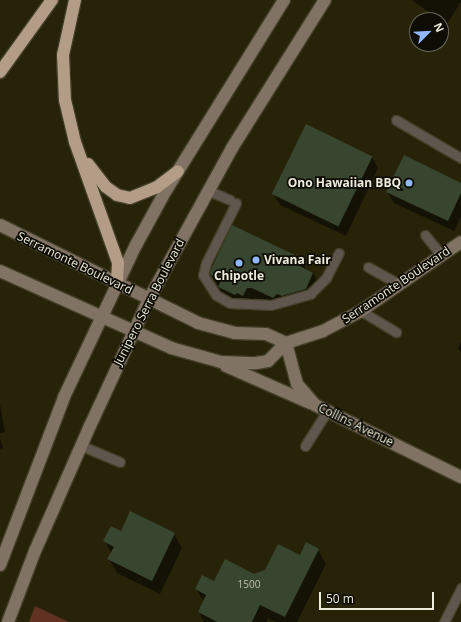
<!DOCTYPE html>
<html>
<head>
<meta charset="utf-8">
<style>
  body { margin:0 }
  #map { position:relative; width:461px; height:622px; overflow:hidden; background:#272309; font-family:"Open Sans",sans-serif }
  div>[style] { position:absolute }
  [style*='--x'] { left:calc(var(--x)*1px); top:calc(var(--y)*1px); width:calc(var(--w)*1px); rotate:calc(var(--a)*1deg) }
  .green>* { inset:0; background:#613122 }
  .shadow>* { inset:0; background:#0007 }
  .building>* { inset:0; background:#38462f; transform-origin:0 0 }
  .roads { filter:drop-shadow(1px 0 #433f27) drop-shadow(-1px 0 #433f27) drop-shadow(0 1px #433f27) drop-shadow(0 -1px #433f27) }
  .lane>* { height:9px; margin:-4.5px; padding:0 4.5px; transform-origin:4.5px; border-radius:4.5px; background:#5f564d }
  .secondary>* { height:12px; margin:-6px; padding:0 6px; transform-origin:6px; border-radius:6px; background:#817364 }
  .highway>* { height:12px; margin:-6px; padding:0 6px; transform-origin:6px; border-radius:6px; background:#b39d86 }
  .dots>* { width:11px; height:11px; translate:-50% -50%; box-sizing:border-box; border:2px solid #0e0d04; border-radius:50% }
  span { translate:-50% -50%; white-space:nowrap; text-align:center; line-height:1.15; -webkit-text-stroke:3.5px #0e0d04; paint-order:stroke }
  .number-label { font-size:10px; color:#c0c2b2 }
  .number-label span { -webkit-text-stroke-width:0 }
  .poi-label { font-size:12px; color:#eeecdd; font-weight:700 }
  .right { translate:-100% -50%; text-align:right }
  .left { translate:0 -50%; text-align:left }
  .street-label { font-size:12px; color:#eeecdd }
  .north { position:absolute; left:409px; top:12px; width:40px; height:40px; box-sizing:border-box; background:#0e0d04; border:1px solid #68665b; border-radius:50%; rotate:66deg; font-size:11px; font-weight:700; line-height:16px; text-align:center; color:#eeecdd }
  .north::after { content:''; display:block; margin:auto; width:14px; height:18px; background:#8fb8fd; clip-path:polygon(50% 0,100% 100%,50% 72%,0 100%) }
  .scale { position:absolute; left:319px; top:592px; width:115px; height:18px; box-sizing:border-box; border:2px solid #eeecdd; border-top:0; padding-left:5px; font-size:12px; line-height:14px; white-space:nowrap; color:#eeecdd; -webkit-text-stroke:3px #0e0d04; paint-order:stroke }
</style>
</head>
<body>
<div id="map">
  <div class="green">
    <div style="clip-path:polygon(35px 606px,69px 622px,29px 622px)"></div>
  </div>
  <div class="shadow">
    <div style="clip-path:polygon(411px 0,461px 0,461px 2px,447px 24px)"></div>
    <div style="clip-path:polygon(372px 157px,378px 168px,346px 236px,280px 205px,273px 194px)"></div>
    <div style="clip-path:polygon(461px 184px,461px 217px,454px 231px,394px 203px,387px 192px)"></div>
    <div style="clip-path:polygon(300px 259px,306px 270px,313px 273px,319px 284px,312px 300px,288px 306px,283px 304px,279px 309px,259px 299px,253px 298px,250px 306px,225px 298px,211px 274px)"></div>
    <div style="clip-path:polygon(461px 342px,461px 352px,458px 348px)"></div>
    <div style="clip-path:polygon(0 404px,5px 432px,0 433px)"></div>
    <div style="clip-path:polygon(0 438px,3px 448px,0 449px)"></div>
    <div style="clip-path:polygon(121px 532px,174px 534px,182px 548px,160px 594px,117px 573px,109px 559px,111px 553px,105px 541px)"></div>
    <div style="clip-path:polygon(318px 550px,326px 564px,297px 622px,276px 622px,268px 618px,267px 622px,204px 622px,199px 612px,204px 602px,196px 589px,215px 582px,254px 575px)"></div>
  </div>
  <div class="building">
    <div style="left:306px;top:124px;width:74px;height:78px;rotate:26deg"></div>
    <div style="clip-path:polygon(404px 155px,461px 183px,461px 193px,448px 221px,386px 192px)"></div>
    <div style="clip-path:polygon(232px 225px,301px 258px,298px 265px,313px 273px,306px 289px,282px 296px,277px 294px,273px 298px,252px 288px,247px 288px,243px 296px,237px 293px,235px 295px,218px 287px,221px 280px,209px 274px)"></div>
    <div style="clip-path:polygon(130px 511px,175px 533px,152px 581px,107px 559px,114px 547px,103px 541px,111px 526px,121px 531px)"></div>
    <div style="clip-path:polygon(306px 542px,319px 549px,285px 617px,260px 605px,252px 622px,217px 622px,198px 612px,206px 595px,195px 589px,202px 575px,214px 581px,225px 559px,254px 574px,265px 570px,278px 544px,300px 555px)"></div>
  </div>
  <div class="roads">
    <div class="lane">
      <div style="--x:396;--y:120;--w:75;--a:30.3"></div>
      <div style="--x:207;--y:190;--w:25;--a:23"></div>
      <div style="--x:236;--y:203;--w:67;--a:116.6"></div>
      <div style="--x:206;--y:263;--w:12;--a:104"></div>
      <div style="--x:203;--y:275;--w:24;--a:57"></div>
      <div style="--x:216;--y:295;--w:16;--a:30"></div>
      <div style="--x:230;--y:303;--w:41;--a:2.8"></div>
      <div style="--x:271;--y:305;--w:41;--a:-15.8"></div>
      <div style="--x:310;--y:294;--w:23;--a:-45"></div>
      <div style="--x:326;--y:278;--w:28;--a:-63"></div>
      <div style="--x:425;--y:235;--w:26;--a:51"></div>
      <div style="--x:368;--y:267;--w:35;--a:29"></div>
      <div style="--x:361;--y:311;--w:41;--a:31"></div>
      <div style="--x:82;--y:446;--w:41;--a:22.8"></div>
      <div style="--x:305;--y:446;--w:41;--a:-57.8"></div>
      <div style="--x:444;--y:622;--w:38;--a:-63"></div>
    </div>
    <div class="secondary">
      <div style="--x:0;--y:225;--w:221;--a:26.3"></div>
      <div style="--x:198;--y:323;--w:38;--a:15"></div>
      <div style="--x:235;--y:333;--w:31;--a:2"></div>
      <div style="--x:266;--y:334;--w:22;--a:24"></div>
      <div style="--x:0;--y:271;--w:188;--a:24.2"></div>
      <div style="--x:171;--y:348;--w:52;--a:15.6"></div>
      <div style="--x:221;--y:362;--w:35;--a:2"></div>
      <div style="--x:256;--y:363;--w:12;--a:-9"></div>
      <div style="--x:268;--y:361;--w:25;--a:-45"></div>
      <div style="--x:286;--y:343;--w:39;--a:-18"></div>
      <div style="--x:323;--y:331;--w:43;--a:-27.8"></div>
      <div style="--x:361;--y:311;--w:121;--a:-34.6"></div>
      <div style="--x:286;--y:343;--w:42;--a:75"></div>
      <div style="--x:297;--y:384;--w:28;--a:49"></div>
      <div style="--x:315;--y:405;--w:163;--a:26.3"></div>
      <div style="--x:226;--y:366;--w:92;--a:23.8"></div>
      <div style="--x:0;--y:565;--w:180;--a:-69.1"></div>
      <div style="--x:64;--y:397;--w:168;--a:-64.7"></div>
      <div style="--x:136;--y:245;--w:60;--a:-61.3"></div>
      <div style="--x:165;--y:192;--w:226;--a:-58.2"></div>
      <div style="--x:8;--y:622;--w:76;--a:-69.2"></div>
      <div style="--x:35;--y:551;--w:137;--a:-66.3"></div>
      <div style="--x:90;--y:426;--w:140;--a:-65.1"></div>
      <div style="--x:149;--y:299;--w:172;--a:-61.2"></div>
      <div style="--x:232;--y:148;--w:175;--a:-57.9"></div>
    </div>
    <div class="highway">
      <div style="--x:75;--y:0;--w:56;--a:102.3"></div>
      <div style="--x:63;--y:55;--w:45;--a:87.5"></div>
      <div style="--x:65;--y:100;--w:43;--a:76.6"></div>
      <div style="--x:75;--y:142;--w:128;--a:70.4"></div>
      <div style="--x:118;--y:263;--w:21;--a:93"></div>
      <div style="--x:0;--y:72;--w:89;--a:-54.2"></div>
      <div style="--x:88;--y:164;--w:29;--a:52"></div>
      <div style="--x:106;--y:187;--w:14;--a:36"></div>
      <div style="--x:117;--y:195;--w:13;--a:13"></div>
      <div style="--x:130;--y:198;--w:29;--a:-22"></div>
      <div style="--x:157;--y:187;--w:26;--a:-37"></div>
    </div>
  </div>
  <div class="dots">
    <div style="left:409px;top:183px;background:#8fb8fd"></div>
    <div style="left:256px;top:260px;background:#8fb8fd"></div>
    <div style="left:239px;top:263px;background:#8fb8fd"></div>
  </div>
  <div class="number-label">
    <span style="left:249px;top:585px">1500</span>
  </div>
  <div class="poi-label">
    <span class="right" style="left:401px;top:183px">Ono Hawaiian BBQ</span>
    <span class="left" style="left:264px;top:260px">Vivana Fair</span>
    <span style="left:239px;top:276px">Chipotle</span>
  </div>
  <div class="street-label">
    <span style="left:75px;top:263px;rotate:26deg">Serramonte Boulevard</span>
    <span style="left:396px;top:285px;rotate:-34deg">Serramonte Boulevard</span>
    <span style="left:149px;top:302px;rotate:-63deg">Junipero Serra Boulevard</span>
    <span style="left:356px;top:425px;rotate:26deg">Collins Avenue</span>
  </div>
  <div class="north">N</div>
  <div class="scale">50 m</div>
</div>
</body>
</html>
